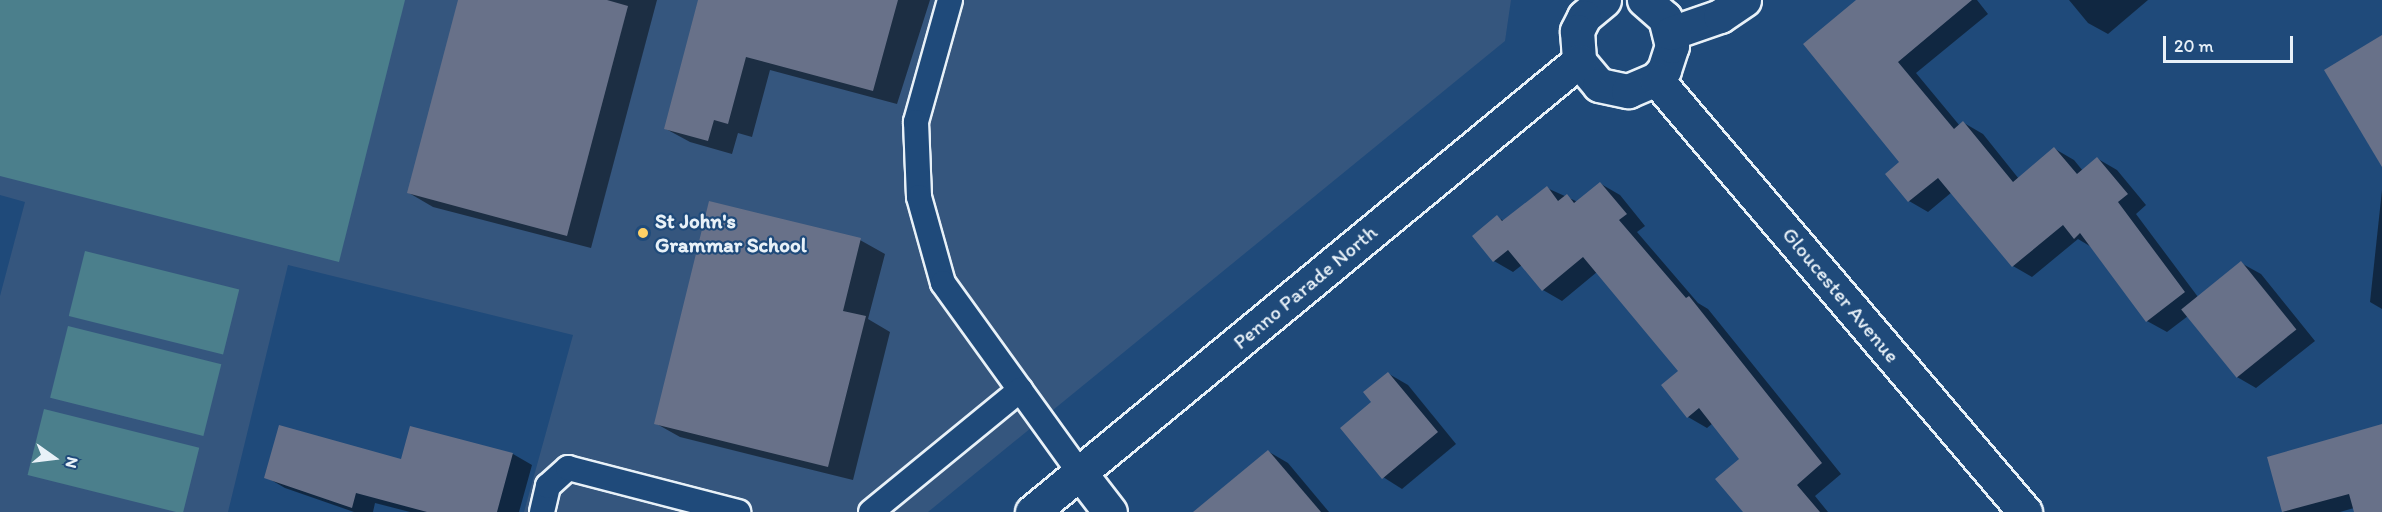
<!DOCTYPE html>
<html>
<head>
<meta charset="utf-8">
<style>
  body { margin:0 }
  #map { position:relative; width:2382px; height:512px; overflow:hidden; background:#1f4a7a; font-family:Itim,sans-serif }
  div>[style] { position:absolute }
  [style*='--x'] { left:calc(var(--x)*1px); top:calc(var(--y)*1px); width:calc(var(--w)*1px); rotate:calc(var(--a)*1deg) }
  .built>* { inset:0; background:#35567e }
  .green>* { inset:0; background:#4b7f8c; transform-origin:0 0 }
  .shadow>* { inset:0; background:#0007 }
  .building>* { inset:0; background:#687189; transform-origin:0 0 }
  .roads { filter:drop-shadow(2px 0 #e8f1f8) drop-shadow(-2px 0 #e8f1f8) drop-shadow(0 2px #e8f1f8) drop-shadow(0 -2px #e8f1f8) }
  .service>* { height:24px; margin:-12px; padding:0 12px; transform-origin:12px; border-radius:12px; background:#1f4a7a }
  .minor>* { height:33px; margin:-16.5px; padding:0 16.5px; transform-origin:16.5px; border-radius:16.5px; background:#1f4a7a }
  .dots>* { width:16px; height:16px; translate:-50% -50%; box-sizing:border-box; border:3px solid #1f4a7a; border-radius:50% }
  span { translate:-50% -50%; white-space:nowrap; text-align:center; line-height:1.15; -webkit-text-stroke:4.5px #1f4a7a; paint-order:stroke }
  .poi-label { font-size:21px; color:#e8f1f8; font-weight:700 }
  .left { translate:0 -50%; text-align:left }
  .street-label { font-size:21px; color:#e8f1f8 }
  .north { position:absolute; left:24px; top:428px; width:60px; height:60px; -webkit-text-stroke:4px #1f4a7a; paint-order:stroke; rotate:104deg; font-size:16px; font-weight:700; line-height:24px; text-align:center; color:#e8f1f8 }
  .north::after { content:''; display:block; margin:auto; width:21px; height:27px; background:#e8f1f8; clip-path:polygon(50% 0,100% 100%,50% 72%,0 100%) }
  .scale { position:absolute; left:2163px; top:36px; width:130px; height:27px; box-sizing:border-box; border:3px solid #e8f1f8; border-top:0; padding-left:8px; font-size:18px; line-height:21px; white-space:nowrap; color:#e8f1f8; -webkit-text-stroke:4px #1f4a7a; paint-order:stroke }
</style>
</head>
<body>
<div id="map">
  <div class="built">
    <div style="clip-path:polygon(0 0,1511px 0,1505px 41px,928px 512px,524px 512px,573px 335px,288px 265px,228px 512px,0 512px,0 296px,25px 202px,0 195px)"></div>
  </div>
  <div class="green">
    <div style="clip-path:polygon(0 0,405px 0,339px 262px,0 176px)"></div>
    <div style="left:85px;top:251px;width:159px;height:67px;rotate:14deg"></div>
    <div style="left:68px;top:326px;width:158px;height:74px;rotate:14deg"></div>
    <div style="left:44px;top:409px;width:160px;height:68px;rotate:14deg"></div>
  </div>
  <div class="shadow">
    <div style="clip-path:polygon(460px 0,657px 0,591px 248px,433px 207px,409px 193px)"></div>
    <div style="clip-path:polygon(700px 0,930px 0,897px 104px,770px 70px,752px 137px,738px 133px,732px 154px,690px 142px,666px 129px)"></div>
    <div style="clip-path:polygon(1858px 0,1977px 0,1988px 14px,1916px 73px,1960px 126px,1964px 123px,1983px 134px,2019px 179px,2055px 149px,2074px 160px,2083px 171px,2098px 159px,2117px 170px,2146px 205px,2136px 214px,2198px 297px,2241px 263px,2261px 274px,2315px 341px,2256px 388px,2237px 377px,2188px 316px,2167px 332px,2147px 321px,2093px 248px,2078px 239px,2032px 277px,2013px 266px,1952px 192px,1928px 212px,1909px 201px,1887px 174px,1901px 162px)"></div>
    <div style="clip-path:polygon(2069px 0,2148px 0,2108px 34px,2088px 23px)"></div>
    <div style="clip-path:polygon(1601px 184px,1620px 195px,1645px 226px,1637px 232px,1698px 303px,1708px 309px,1841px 474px,1815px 496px,1828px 512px,1745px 512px,1741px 459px,1713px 423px,1707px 428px,1688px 417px,1680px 372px,1597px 272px,1562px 301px,1543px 290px,1522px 265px,1513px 272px,1494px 261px,1474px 236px,1497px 217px,1504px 221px,1547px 188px,1578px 202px)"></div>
    <div style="clip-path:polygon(2382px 190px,2382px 309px,2370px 302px)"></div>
    <div style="clip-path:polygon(860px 240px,885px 254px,868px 319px,890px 332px,853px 480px,680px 437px,655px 423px)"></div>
    <div style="clip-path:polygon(1389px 374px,1408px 385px,1456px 444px,1402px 489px,1383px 477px,1373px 403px)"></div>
    <div style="clip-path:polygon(2382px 425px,2382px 512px,2356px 512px,2354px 508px,2340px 512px,2283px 512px)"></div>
    <div style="clip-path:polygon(1269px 452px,1288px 463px,1329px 512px,1214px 512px)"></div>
    <div style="clip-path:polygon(513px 454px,532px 465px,519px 512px,410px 512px,375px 503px,373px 512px,354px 512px,285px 488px,266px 477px)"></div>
  </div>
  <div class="building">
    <div style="clip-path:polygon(458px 0,607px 0,628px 6px,567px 236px,407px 193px)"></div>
    <div style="clip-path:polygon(698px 0,898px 0,873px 91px,746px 57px,728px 124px,714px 120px,708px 141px,664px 129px)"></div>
    <div style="clip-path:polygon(1856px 0,1972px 0,1898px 62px,1954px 129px,1963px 121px,2013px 182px,2054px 147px,2077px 174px,2097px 157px,2128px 194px,2118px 202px,2185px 292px,2146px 322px,2080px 233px,2074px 239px,2063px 225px,2012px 267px,1938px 178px,1908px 202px,1885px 174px,1899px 162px,1803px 44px)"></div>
    <div style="clip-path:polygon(2382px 35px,2382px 167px,2324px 70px)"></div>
    <div style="clip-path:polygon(1600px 182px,1627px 214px,1619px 220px,1686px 298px,1689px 296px,1822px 463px,1797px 485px,1820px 512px,1743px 512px,1715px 479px,1739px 459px,1699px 408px,1687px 418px,1661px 385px,1678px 371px,1583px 257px,1542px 291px,1508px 250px,1493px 262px,1472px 236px,1497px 215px,1502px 221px,1547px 186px,1558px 201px,1567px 194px,1574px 203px)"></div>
    <div style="clip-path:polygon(709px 201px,861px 238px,843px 311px,866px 316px,828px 467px,654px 424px)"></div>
    <div style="left:2241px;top:261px;width:88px;height:77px;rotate:51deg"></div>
    <div style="clip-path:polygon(1388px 372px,1438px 432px,1382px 479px,1340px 428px,1371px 402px,1363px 392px)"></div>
    <div style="clip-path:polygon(2382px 424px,2382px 512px,2354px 512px,2349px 494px,2282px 512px,2267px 457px)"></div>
    <div style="clip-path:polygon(279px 425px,401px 459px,410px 426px,513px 453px,497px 512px,427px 512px,356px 493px,352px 508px,264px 478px)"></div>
    <div style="clip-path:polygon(1268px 450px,1321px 512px,1193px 512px)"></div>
  </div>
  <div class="roads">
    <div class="service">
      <div style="--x:950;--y:0;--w:127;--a:105.6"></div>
      <div style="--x:916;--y:122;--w:75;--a:87.7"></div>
      <div style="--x:919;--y:197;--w:89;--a:74.4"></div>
      <div style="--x:943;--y:283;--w:234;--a:54.2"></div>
      <div style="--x:542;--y:512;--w:27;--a:-77"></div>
      <div style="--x:548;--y:486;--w:27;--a:-42"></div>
      <div style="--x:568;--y:468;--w:176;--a:14.5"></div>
      <div style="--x:871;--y:512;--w:193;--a:-39.3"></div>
    </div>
    <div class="minor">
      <div style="--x:1604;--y:0;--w:26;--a:140"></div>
      <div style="--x:1584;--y:17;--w:16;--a:117"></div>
      <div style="--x:1577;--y:31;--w:30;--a:86"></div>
      <div style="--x:1579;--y:61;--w:31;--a:50"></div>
      <div style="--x:1599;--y:85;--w:30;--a:12"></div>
      <div style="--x:1628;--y:91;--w:30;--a:-23"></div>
      <div style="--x:1656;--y:79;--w:12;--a:-48"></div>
      <div style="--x:1664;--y:70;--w:25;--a:-72"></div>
      <div style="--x:1672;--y:46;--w:29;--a:-104"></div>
      <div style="--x:1665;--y:18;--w:28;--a:-139"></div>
      <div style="--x:1671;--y:33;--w:52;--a:-19.1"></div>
      <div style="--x:1720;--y:16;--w:29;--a:-34"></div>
      <div style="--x:1656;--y:79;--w:569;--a:49.56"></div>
      <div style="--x:1080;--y:473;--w:49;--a:52.4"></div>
      <div style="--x:1032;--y:512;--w:709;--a:-39.51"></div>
    </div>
  </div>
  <div class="dots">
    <div style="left:643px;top:233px;background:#ffd166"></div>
  </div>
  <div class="poi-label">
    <span class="left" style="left:655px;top:233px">St John's<br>Grammar School</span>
  </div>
  <div class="street-label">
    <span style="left:1305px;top:287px;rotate:-40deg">Penno Parade North</span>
    <span style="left:1841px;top:295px;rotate:50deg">Gloucester Avenue</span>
  </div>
  <div class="north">N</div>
  <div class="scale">20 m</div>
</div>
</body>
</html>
